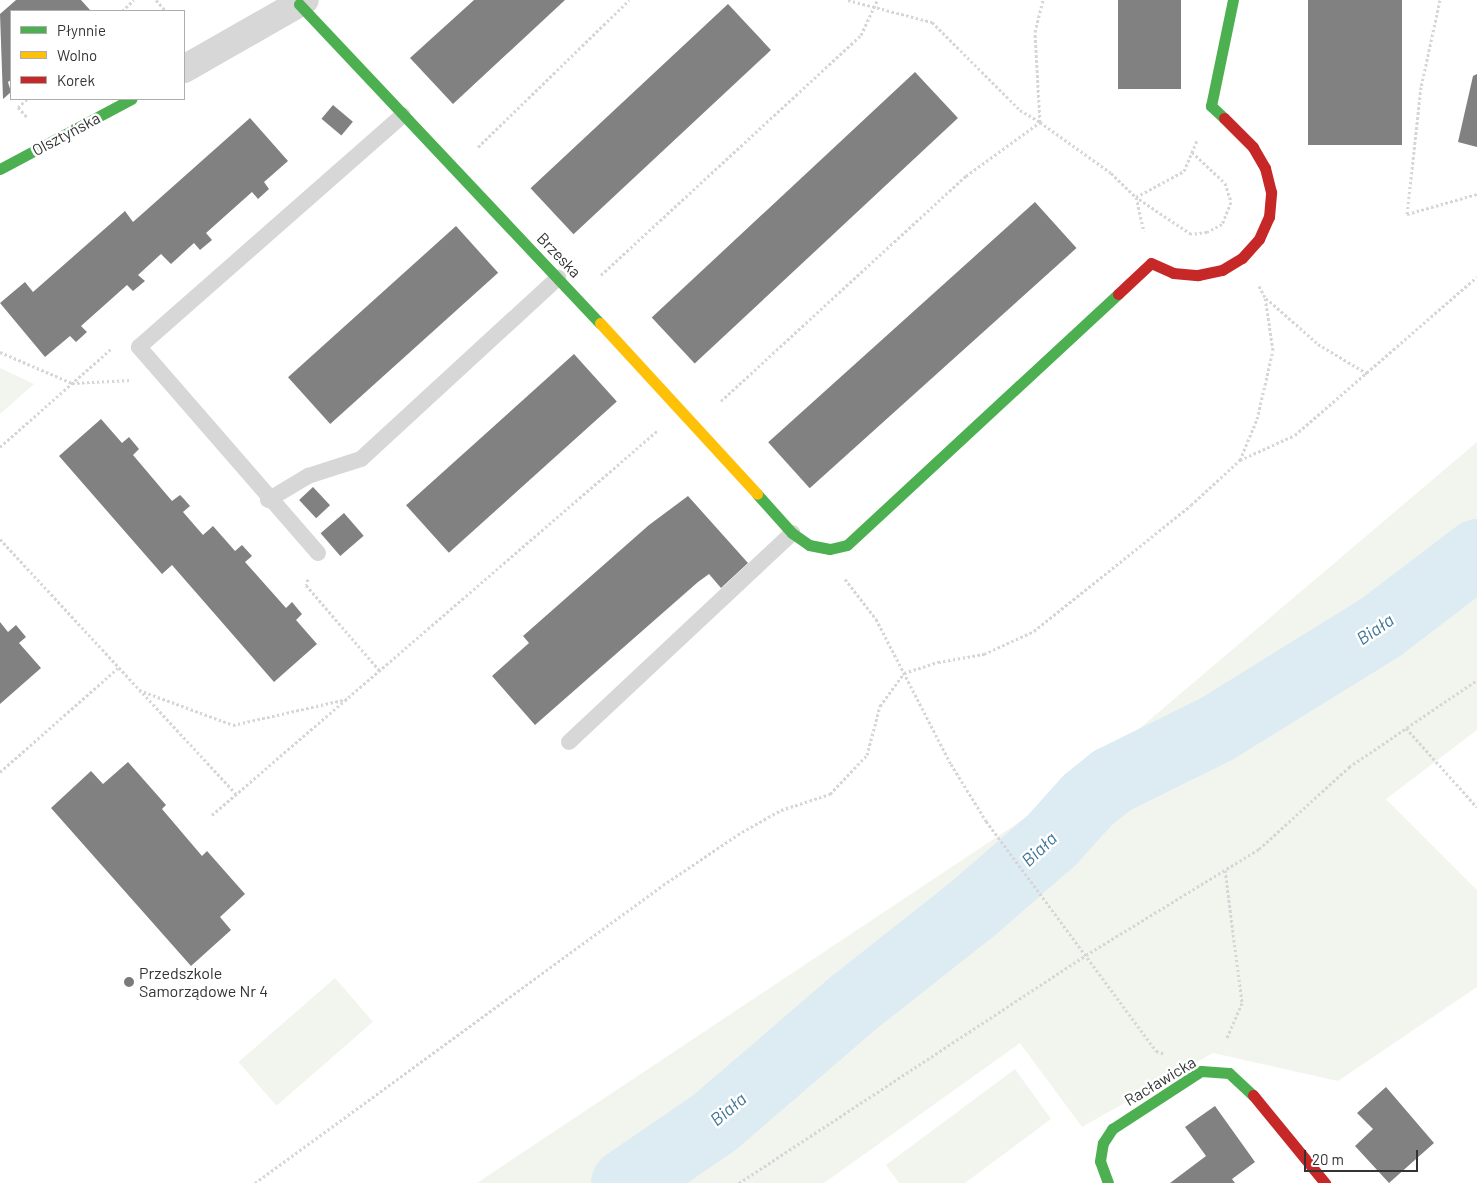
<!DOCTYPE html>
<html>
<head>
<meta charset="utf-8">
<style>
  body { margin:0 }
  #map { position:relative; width:1477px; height:1183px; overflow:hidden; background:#fff; font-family:Barlow,sans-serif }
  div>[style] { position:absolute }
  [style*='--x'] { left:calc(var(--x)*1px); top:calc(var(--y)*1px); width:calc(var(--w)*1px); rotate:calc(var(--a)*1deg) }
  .green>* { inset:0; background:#f1f5ed; transform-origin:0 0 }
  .river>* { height:69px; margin:-34.5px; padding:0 34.5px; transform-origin:34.5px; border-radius:34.5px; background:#ddebf3 }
  .building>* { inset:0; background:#818181; transform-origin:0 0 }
  .path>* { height:3px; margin-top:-1.5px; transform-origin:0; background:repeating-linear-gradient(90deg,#d6d6d6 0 2.5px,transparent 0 5px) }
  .lane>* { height:16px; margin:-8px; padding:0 8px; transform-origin:8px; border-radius:8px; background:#d7d7d7 }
  .street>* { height:28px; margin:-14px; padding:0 14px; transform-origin:14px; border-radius:14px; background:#d7d7d7 }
  .fast>* { height:11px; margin:-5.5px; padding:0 5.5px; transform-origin:5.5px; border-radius:5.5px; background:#4caf50 }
  .slow>* { height:11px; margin:-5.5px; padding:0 5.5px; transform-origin:5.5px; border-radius:5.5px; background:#ffc107 }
  .jam>* { height:11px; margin:-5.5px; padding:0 5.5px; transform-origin:5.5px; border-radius:5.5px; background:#c62828 }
  .dots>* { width:14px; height:14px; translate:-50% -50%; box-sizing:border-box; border:2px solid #fff; border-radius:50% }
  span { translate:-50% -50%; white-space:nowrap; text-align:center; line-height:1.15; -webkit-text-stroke:5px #fff; paint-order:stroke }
  .street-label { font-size:16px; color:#333 }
  .poi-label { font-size:16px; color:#333 }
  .left { translate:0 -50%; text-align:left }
  .water-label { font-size:18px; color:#3f7597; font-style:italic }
  .legend { position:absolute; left:10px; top:10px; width:175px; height:90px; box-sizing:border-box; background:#fff; border:1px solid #adadad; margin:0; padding:6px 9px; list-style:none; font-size:15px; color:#333 }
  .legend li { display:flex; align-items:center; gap:10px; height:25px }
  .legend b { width:25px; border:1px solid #adadad }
  .scale { position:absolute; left:1304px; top:1150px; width:114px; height:22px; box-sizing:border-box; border:2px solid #333; border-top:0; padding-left:6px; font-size:15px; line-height:18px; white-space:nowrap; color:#333; -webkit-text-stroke:4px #fff; paint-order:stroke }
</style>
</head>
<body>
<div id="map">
  <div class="green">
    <div style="clip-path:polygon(0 368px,34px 384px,0 414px)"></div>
    <div style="clip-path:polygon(1477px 442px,1477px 730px,1386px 799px,1477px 890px,1477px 987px,1338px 1081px,1213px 1053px,1082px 1127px,1020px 1043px,824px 1183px,477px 1183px,1067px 790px)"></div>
    <div style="left:335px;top:978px;width:58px;height:128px;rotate:49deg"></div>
    <div style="clip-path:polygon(1015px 1069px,1051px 1119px,965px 1183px,899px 1183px,886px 1165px)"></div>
  </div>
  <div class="river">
    <div style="--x:625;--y:1183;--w:108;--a:-34.4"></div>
    <div style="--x:714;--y:1122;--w:181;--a:-40.7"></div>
    <div style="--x:851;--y:1004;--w:158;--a:-38.3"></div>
    <div style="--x:975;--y:906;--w:101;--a:-41"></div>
    <div style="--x:1051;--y:840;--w:54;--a:-48"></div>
    <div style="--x:1087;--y:800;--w:32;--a:-39"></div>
    <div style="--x:1112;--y:780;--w:117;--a:-26.3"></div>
    <div style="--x:1217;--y:728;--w:192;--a:-31.8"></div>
    <div style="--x:1380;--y:627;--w:122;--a:-37.3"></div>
  </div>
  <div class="building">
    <div style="clip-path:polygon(16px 0,81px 0,90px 10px,11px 11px,11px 80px,8px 82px,11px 92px,3px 99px,0 14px)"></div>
    <div style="clip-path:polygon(474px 0,565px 0,453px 104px,410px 58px)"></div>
    <div style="left:1118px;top:0;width:63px;height:89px"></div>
    <div style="left:1308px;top:0;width:94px;height:145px"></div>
    <div style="left:728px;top:4px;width:63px;height:270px;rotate:47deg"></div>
    <div style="left:915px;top:72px;width:63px;height:360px;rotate:47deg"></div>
    <div style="clip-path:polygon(1477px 74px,1477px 147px,1458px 142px,1473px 76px)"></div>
    <div style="left:333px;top:105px;width:26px;height:18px;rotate:40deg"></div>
    <div style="clip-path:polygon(250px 118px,288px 161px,264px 182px,269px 189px,258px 199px,252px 192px,206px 233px,212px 240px,200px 250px,194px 243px,171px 264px,161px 254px,138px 275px,145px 281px,133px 291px,127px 285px,81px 326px,87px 332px,76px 342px,70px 336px,45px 357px,0 303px,25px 282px,33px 292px,125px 211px,133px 222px)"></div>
    <div style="left:1035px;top:202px;width:62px;height:359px;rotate:48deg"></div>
    <div style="left:456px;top:226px;width:63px;height:226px;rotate:48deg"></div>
    <div style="left:574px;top:354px;width:64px;height:226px;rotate:48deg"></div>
    <div style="clip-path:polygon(101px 419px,122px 443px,129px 437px,139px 449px,133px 455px,172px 501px,180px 495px,184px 499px,190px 506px,183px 512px,203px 535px,213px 526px,235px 551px,242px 545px,252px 556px,245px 562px,286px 608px,292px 602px,302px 614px,296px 620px,317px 644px,274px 682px,172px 565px,162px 574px,59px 456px)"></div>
    <div style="left:313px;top:487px;width:25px;height:19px;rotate:47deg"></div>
    <div style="clip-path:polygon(688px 496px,748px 563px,721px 588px,709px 574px,698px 582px,535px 725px,492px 676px,529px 643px,523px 636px,649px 525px)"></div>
    <div style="left:344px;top:513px;width:30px;height:31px;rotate:49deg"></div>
    <div style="clip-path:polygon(0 622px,8px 632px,16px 625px,26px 637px,19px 643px,41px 668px,0 704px)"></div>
    <div style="clip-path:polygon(128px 762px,166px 805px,162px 809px,202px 856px,207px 851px,245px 894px,220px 917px,231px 930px,191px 966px,51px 808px,91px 771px,103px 784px)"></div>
    <div style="clip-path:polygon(1386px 1087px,1434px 1143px,1389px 1183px,1355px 1146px,1373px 1129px,1357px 1113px)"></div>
    <div style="clip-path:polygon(1215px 1106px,1255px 1162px,1232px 1179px,1235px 1183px,1170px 1183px,1206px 1156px,1185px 1127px)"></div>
  </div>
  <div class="path">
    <div style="--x:156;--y:0;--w:15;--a:48"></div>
    <div style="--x:848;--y:0;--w:87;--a:14.7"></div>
    <div style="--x:932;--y:22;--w:124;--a:45"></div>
    <div style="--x:1020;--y:110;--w:23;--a:31"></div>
    <div style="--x:1440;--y:0;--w:89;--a:102.3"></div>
    <div style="--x:1421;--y:87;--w:128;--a:96.3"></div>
    <div style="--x:1407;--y:214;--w:73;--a:-15.9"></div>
    <div style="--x:122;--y:11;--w:16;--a:-43"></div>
    <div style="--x:27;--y:99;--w:12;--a:138"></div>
    <div style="--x:18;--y:107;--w:13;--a:48"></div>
    <div style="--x:1040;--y:122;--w:90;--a:-93.2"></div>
    <div style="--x:1035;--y:32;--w:33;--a:-76"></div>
    <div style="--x:478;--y:147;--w:211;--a:-44.2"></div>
    <div style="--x:1192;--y:152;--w:45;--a:43.2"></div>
    <div style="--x:1225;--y:183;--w:20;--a:72"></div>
    <div style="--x:1231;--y:202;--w:24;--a:112"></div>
    <div style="--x:1222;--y:224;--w:17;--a:152"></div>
    <div style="--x:1207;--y:232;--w:16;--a:173"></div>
    <div style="--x:1191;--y:234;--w:66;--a:-146.1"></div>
    <div style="--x:1136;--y:197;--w:55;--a:-28.4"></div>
    <div style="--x:1184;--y:171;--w:34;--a:-67"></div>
    <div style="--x:601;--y:275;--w:354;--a:-42.7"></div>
    <div style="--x:861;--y:35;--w:38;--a:-65"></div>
    <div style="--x:1266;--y:298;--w:69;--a:41.5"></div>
    <div style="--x:1318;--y:344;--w:58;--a:31"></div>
    <div style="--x:0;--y:352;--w:78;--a:23.3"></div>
    <div style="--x:72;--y:383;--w:58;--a:-3"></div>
    <div style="--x:721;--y:401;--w:333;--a:-42.6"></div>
    <div style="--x:966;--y:176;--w:92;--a:-36.1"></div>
    <div style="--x:1040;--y:122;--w:87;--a:35.7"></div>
    <div style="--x:1111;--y:173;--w:35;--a:44"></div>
    <div style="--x:1136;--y:197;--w:35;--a:77"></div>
    <div style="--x:0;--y:447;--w:149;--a:-41.5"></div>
    <div style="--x:1240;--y:460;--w:60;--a:-24.4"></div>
    <div style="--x:1295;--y:435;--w:241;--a:-41"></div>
    <div style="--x:0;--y:539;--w:347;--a:47.2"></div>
    <div style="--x:308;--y:579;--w:6;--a:108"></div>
    <div style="--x:306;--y:585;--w:113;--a:49.3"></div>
    <div style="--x:845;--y:579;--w:51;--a:52.2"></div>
    <div style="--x:876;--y:619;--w:163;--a:62.7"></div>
    <div style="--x:951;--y:764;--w:67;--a:58.4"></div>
    <div style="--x:986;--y:821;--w:286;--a:53.5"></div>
    <div style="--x:1156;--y:1051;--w:9;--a:18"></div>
    <div style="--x:139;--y:690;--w:100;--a:20.4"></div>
    <div style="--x:233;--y:725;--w:117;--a:-12.8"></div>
    <div style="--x:1406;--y:728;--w:106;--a:48.1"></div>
    <div style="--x:0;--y:772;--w:157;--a:-41.4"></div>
    <div style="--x:212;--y:815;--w:588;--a:-40.79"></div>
    <div style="--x:1225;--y:870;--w:134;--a:82.7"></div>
    <div style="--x:1242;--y:1003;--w:40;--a:113.4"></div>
    <div style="--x:255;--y:1183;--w:505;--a:-36.14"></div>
    <div style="--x:663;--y:885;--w:95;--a:-33.9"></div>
    <div style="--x:742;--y:832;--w:45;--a:-29.4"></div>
    <div style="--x:781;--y:810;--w:52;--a:-18.1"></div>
    <div style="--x:830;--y:794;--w:54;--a:-46.5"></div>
    <div style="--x:867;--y:755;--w:51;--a:-75.1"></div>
    <div style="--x:880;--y:706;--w:41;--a:-54"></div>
    <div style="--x:904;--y:673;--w:36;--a:-18"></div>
    <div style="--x:938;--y:662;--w:47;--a:-9.9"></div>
    <div style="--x:984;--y:654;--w:55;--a:-24.7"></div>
    <div style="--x:1034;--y:631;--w:201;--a:-38.7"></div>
    <div style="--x:1191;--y:505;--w:67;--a:-42.6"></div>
    <div style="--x:1240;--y:460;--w:44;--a:-67.5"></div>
    <div style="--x:1257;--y:419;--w:71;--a:-76.9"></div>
    <div style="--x:1273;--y:350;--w:54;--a:-98.6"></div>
    <div style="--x:1265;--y:297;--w:13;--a:-119"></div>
    <div style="--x:739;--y:1183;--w:415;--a:-33.3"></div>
    <div style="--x:1086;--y:955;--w:203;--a:-31.5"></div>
    <div style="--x:1259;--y:849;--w:122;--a:-42.3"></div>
    <div style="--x:1349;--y:767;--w:155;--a:-34.2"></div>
  </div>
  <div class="lane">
    <div style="--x:268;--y:500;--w:47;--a:-31"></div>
    <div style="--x:308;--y:476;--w:56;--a:-17.8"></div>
    <div style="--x:361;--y:459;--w:268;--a:-42.6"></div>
    <div style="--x:318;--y:553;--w:273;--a:-131"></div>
    <div style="--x:139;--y:347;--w:351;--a:-41.3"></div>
    <div style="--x:569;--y:742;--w:306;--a:-43.1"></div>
  </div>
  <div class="street">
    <div style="--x:184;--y:69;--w:139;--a:-29.7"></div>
  </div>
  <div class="fast">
    <div style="--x:299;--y:4;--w:439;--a:46.7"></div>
    <div style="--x:1224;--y:118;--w:18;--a:-137"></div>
    <div style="--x:1211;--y:106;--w:108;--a:-78.3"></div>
    <div style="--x:0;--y:169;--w:149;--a:-28.1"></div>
    <div style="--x:757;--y:494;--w:52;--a:48.1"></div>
    <div style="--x:792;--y:533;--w:21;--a:35"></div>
    <div style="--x:809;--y:545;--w:21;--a:11"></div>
    <div style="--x:830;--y:549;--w:17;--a:-13"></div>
    <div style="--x:847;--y:545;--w:369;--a:-42.8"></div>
    <div style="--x:1108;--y:1183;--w:23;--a:-110"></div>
    <div style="--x:1100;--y:1161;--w:18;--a:-81"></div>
    <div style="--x:1103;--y:1143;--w:17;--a:-57"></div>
    <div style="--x:1112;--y:1129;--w:106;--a:-33.1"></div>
    <div style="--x:1201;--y:1071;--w:28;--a:4"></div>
    <div style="--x:1229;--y:1073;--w:33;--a:43"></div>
  </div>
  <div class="slow">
    <div style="--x:600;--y:323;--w:232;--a:47.4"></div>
  </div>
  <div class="jam">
    <div style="--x:1118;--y:294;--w:45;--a:-43.2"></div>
    <div style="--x:1151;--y:263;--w:24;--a:24"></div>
    <div style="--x:1173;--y:273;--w:25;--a:5"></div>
    <div style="--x:1198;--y:275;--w:25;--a:-12"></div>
    <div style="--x:1222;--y:270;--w:23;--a:-31"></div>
    <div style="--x:1242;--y:258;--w:25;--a:-48"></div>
    <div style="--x:1259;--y:239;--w:24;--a:-66"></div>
    <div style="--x:1269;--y:217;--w:25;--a:-85"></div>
    <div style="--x:1271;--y:192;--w:25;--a:-104"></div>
    <div style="--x:1265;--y:168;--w:24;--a:-120"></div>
    <div style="--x:1253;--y:147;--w:41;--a:-135"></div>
    <div style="--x:1253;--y:1095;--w:114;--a:50.7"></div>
  </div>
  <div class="dots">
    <div style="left:129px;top:982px;background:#7a7a7a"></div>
  </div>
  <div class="street-label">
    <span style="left:66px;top:134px;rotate:-28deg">Olsztyńska</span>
    <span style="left:559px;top:255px;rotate:46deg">Brzeska</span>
    <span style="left:1160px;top:1081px;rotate:-31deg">Racławicka</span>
  </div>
  <div class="poi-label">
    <span class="left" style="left:139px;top:982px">Przedszkole<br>Samorządowe Nr 4</span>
  </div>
  <div class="water-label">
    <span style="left:1375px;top:629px;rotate:-34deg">Biała</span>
    <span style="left:1039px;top:849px;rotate:-43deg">Biała</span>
    <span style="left:728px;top:1109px;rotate:-40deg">Biała</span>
  </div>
  <ul class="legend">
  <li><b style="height:6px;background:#4caf50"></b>Płynnie</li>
  <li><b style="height:6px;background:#ffc107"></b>Wolno</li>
  <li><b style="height:6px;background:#c62828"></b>Korek</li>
  </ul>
  <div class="scale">20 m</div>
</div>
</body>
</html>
